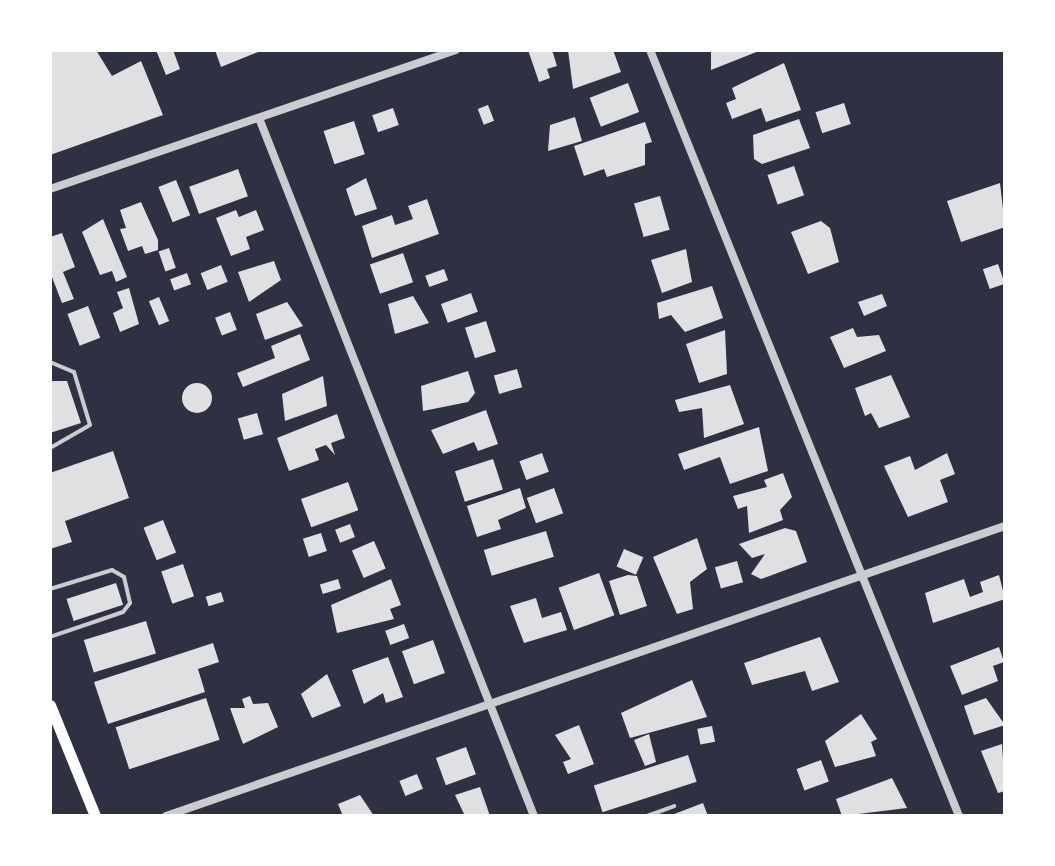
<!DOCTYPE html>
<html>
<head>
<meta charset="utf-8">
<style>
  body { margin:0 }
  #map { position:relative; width:1055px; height:866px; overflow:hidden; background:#2d3142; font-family:"Sofia Sans Condensed",sans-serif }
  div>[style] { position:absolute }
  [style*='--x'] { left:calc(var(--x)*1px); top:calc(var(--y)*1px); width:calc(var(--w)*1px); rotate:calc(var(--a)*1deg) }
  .building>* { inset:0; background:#e0e0e3; transform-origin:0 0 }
  .round { border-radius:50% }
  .service>* { height:4px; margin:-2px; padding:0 2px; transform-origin:2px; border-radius:2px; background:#caccd0 }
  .minor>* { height:8px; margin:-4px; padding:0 4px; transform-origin:4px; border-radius:4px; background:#caccd0 }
  .secondary>* { height:11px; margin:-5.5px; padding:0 5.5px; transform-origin:5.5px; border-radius:5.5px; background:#fff }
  span { translate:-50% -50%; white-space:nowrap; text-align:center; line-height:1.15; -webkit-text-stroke:7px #fff; paint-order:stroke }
  .frame { position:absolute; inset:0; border:52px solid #fff; pointer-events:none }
</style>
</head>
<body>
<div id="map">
  <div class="building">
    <div style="clip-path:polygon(50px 50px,96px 50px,112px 76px,141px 61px,163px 115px,50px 155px)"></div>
    <div style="clip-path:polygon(156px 50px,173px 50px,180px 69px,166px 75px)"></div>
    <div style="clip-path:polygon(215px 50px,263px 50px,221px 67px)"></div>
    <div style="clip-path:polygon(528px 50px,552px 50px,557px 66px,547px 69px,550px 78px,539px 82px)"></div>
    <div style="clip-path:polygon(568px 50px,613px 50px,621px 72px,573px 89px)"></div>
    <div style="clip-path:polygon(711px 50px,759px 50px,759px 51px,711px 70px)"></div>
    <div style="clip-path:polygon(784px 63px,801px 110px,766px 122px,761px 108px,732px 119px,726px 103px,736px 99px,732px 88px)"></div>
    <div style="left:628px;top:83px;width:31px;height:41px;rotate:69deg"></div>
    <div style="left:844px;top:103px;width:22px;height:30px;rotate:72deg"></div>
    <div style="left:488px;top:105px;width:17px;height:11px;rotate:69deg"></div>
    <div style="left:393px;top:108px;width:18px;height:22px;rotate:71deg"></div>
    <div style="clip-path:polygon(575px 117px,582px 141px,548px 151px,550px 125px)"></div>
    <div style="clip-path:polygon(799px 119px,810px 148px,762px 164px,754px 159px,753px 135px)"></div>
    <div style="left:354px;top:121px;width:35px;height:32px;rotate:72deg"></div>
    <div style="clip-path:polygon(645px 122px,652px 142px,645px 144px,645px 165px,607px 177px,604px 169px,584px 176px,574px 146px)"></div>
    <div style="left:794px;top:166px;width:31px;height:28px;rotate:71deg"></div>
    <div style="left:238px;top:169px;width:29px;height:52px;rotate:70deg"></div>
    <div style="clip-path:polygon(366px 178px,377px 209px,355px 216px,346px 189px)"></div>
    <div style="left:176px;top:180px;width:38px;height:19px;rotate:68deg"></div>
    <div style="clip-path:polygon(1000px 183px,1005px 227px,961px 242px,947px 201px)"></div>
    <div style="left:660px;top:196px;width:35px;height:27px;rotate:74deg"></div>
    <div style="clip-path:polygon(427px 199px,439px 234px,372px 258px,362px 226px,392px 215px,395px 225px,413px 219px,408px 206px)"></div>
    <div style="clip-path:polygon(141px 202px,158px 240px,158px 250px,145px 254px,142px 246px,128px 251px,120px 229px,126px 228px,120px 210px)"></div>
    <div style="clip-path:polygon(236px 210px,239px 217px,256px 210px,264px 230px,246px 237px,250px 249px,231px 256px,216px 218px)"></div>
    <div style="clip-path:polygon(103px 219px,127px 277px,116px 282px,112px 271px,100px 275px,82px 232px)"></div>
    <div style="clip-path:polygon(821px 221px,830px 228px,839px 262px,808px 274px,791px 232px)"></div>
    <div style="clip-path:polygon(62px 233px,75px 267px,63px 272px,74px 299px,62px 303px,50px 272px,50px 237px)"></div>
    <div style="left:169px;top:248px;width:21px;height:11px;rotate:71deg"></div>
    <div style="clip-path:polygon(686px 249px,692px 282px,662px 293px,651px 260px)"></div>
    <div style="left:403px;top:253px;width:31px;height:35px;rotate:71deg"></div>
    <div style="clip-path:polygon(274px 261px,281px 280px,249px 302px,238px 272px)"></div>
    <div style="left:998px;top:264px;width:21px;height:16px;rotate:71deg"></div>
    <div style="left:221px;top:265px;width:18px;height:22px;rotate:68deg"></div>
    <div style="left:444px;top:269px;width:12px;height:20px;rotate:70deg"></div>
    <div style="left:187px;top:273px;width:12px;height:18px;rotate:70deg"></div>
    <div style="clip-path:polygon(712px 286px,723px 318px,685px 332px,671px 315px,659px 319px,657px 303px)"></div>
    <div style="clip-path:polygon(129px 288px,139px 324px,120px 332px,113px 313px,123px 308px,117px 292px)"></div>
    <div style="left:471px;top:293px;width:20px;height:32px;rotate:70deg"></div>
    <div style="clip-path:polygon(882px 294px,887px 306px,864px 316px,858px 302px)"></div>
    <div style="clip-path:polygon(413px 296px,429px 323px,395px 334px,388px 304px)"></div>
    <div style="left:159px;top:297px;width:26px;height:11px;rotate:67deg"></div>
    <div style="clip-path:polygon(287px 302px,303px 326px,265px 340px,256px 314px)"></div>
    <div style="left:88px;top:306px;width:34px;height:22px;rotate:69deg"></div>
    <div style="left:230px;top:312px;width:19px;height:16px;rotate:69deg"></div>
    <div style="left:486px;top:321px;width:32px;height:22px;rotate:72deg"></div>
    <div style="clip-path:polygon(853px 328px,857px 337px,879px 335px,886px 351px,844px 368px,830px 337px)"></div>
    <div style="clip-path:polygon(725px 330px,727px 374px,699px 383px,686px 344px)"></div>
    <div style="clip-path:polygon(300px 334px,310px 360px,243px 387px,237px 373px,275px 358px,271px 346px)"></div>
    <div style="left:517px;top:369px;width:19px;height:24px;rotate:74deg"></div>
    <div style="clip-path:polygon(468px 371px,475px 393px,468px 402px,423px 411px,421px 386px)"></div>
    <div style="clip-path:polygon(891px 375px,910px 417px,879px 428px,871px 413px,865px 416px,855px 388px)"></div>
    <div style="clip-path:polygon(323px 376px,327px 406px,285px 421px,282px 394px)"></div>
    <div style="clip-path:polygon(50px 381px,67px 381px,81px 423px,50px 433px)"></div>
    <div class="round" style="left:182px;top:383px;width:30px;height:30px"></div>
    <div style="clip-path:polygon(730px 385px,744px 424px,704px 438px,702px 408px,679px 412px,675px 400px)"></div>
    <div style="clip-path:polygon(486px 410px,498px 444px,478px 451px,474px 442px,443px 454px,431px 430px)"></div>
    <div style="left:257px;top:413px;width:22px;height:20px;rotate:74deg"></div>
    <div style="clip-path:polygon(337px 414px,345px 438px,331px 443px,335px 455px,326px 445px,315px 449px,319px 460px,289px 471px,277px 438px)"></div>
    <div style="clip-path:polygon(759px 427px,768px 471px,730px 484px,720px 457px,684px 470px,678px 454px)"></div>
    <div style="clip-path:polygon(113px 451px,129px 498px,65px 521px,72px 542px,50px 549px,50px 473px)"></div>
    <div style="left:542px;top:453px;width:20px;height:24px;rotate:70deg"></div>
    <div style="clip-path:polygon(947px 453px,955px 474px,940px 480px,948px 502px,908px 517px,884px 466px,910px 456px,915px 470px)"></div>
    <div style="left:493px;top:459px;width:32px;height:40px;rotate:72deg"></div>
    <div style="clip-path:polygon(783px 473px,792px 497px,780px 510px,783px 520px,749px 533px,747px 506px,738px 509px,733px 496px,767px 487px,764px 480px)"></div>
    <div style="left:348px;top:482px;width:30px;height:50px;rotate:70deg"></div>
    <div style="clip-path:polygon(520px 488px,526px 508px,498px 520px,501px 529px,477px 537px,467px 506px)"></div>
    <div style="left:554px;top:488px;width:27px;height:29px;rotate:70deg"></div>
    <div style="left:163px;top:520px;width:35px;height:21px;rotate:68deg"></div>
    <div style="left:350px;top:524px;width:14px;height:16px;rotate:69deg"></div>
    <div style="clip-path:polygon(785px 528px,796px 531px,807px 562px,761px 579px,751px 574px,765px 554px,752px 558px,739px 544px)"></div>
    <div style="left:546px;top:531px;width:27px;height:65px;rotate:73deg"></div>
    <div style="left:321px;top:533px;width:19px;height:19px;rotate:72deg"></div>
    <div style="clip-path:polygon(697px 538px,707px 569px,690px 582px,693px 609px,677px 614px,653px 557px)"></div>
    <div style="left:374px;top:541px;width:30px;height:24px;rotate:67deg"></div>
    <div style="left:624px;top:549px;width:21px;height:19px;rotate:23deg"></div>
    <div style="left:737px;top:561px;width:22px;height:23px;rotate:74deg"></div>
    <div style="left:183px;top:564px;width:34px;height:23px;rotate:71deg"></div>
    <div style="left:599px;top:573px;width:45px;height:43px;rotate:70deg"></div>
    <div style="clip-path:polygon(628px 575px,637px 576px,647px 606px,620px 615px,609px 581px)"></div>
    <div style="clip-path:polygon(999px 575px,1005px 599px,933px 623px,925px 593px,964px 579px,970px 597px,983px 592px,980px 582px)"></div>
    <div style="left:338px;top:579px;width:10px;height:19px;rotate:73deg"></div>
    <div style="clip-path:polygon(391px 579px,401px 605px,390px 609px,394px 619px,337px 633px,331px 605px)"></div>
    <div style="left:116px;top:583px;width:23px;height:52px;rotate:72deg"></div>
    <div style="left:221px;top:592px;width:10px;height:16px;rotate:73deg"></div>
    <div style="clip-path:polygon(536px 598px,542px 618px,561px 612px,567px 630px,524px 643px,510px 606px)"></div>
    <div style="left:146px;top:621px;width:34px;height:65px;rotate:73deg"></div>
    <div style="left:404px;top:624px;width:15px;height:20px;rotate:70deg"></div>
    <div style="clip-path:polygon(820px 637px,839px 682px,812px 691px,805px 671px,752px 685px,744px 663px)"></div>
    <div style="left:433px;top:640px;width:35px;height:33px;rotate:70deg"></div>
    <div style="clip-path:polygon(213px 643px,219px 662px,198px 669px,205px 692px,108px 724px,94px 682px)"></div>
    <div style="clip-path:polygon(999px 647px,1004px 662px,993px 666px,998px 681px,962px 695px,950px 666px)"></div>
    <div style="clip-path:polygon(388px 657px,403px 697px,386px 703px,383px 693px,364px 704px,352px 670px)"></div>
    <div style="clip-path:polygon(327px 674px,341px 706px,312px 718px,301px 694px)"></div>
    <div style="clip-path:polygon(692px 680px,707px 717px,630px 738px,621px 713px)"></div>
    <div style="clip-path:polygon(250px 696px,253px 704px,268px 703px,278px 727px,243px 744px,230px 708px,245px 708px,242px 699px)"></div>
    <div style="left:206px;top:698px;width:44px;height:95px;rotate:72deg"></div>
    <div style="clip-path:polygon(986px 698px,1005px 725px,974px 735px,964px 706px)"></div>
    <div style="clip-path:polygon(861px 714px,877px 739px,871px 742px,876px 756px,835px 767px,825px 741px)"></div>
    <div style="clip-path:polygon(579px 725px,594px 764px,568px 774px,563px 762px,571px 759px,555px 735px)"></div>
    <div style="left:712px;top:726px;width:16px;height:15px;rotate:79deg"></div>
    <div style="clip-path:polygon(649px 734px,656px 762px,645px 766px,634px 740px)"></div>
    <div style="clip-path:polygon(1002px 744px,1005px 791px,998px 793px,981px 751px)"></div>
    <div style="left:466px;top:747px;width:29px;height:32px;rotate:70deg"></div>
    <div style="left:688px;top:755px;width:28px;height:99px;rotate:72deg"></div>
    <div style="left:821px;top:760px;width:23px;height:26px;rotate:70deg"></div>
    <div style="left:417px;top:774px;width:16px;height:19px;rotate:68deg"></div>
    <div style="clip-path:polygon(892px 778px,907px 808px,842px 816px,836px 799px)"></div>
    <div style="clip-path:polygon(480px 787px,490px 816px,465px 816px,455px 795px)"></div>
    <div style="clip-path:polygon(360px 795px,374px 816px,343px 816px,338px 804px)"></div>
    <div style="clip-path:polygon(703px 803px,708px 816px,669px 816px)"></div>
  </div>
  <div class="service">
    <div style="--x:50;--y:362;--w:26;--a:23"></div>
    <div style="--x:74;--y:372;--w:55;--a:73.2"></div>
    <div style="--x:90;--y:425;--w:46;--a:150.1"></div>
    <div style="--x:50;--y:589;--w:65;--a:-17"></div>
    <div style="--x:112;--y:570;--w:14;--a:30"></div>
    <div style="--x:124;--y:577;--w:27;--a:77"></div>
    <div style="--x:130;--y:603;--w:11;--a:128"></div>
    <div style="--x:123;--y:612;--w:77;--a:161.1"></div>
    <div style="--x:647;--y:816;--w:29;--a:-20"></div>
  </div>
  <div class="minor">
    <div style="--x:650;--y:50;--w:826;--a:68.03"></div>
    <div style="--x:259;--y:118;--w:750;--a:68.5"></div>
    <div style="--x:50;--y:189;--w:429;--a:-18.9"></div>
    <div style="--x:166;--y:816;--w:888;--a:-19.07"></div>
  </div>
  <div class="secondary">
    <div style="--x:50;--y:705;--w:120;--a:67.9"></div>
  </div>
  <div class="frame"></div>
</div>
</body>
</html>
